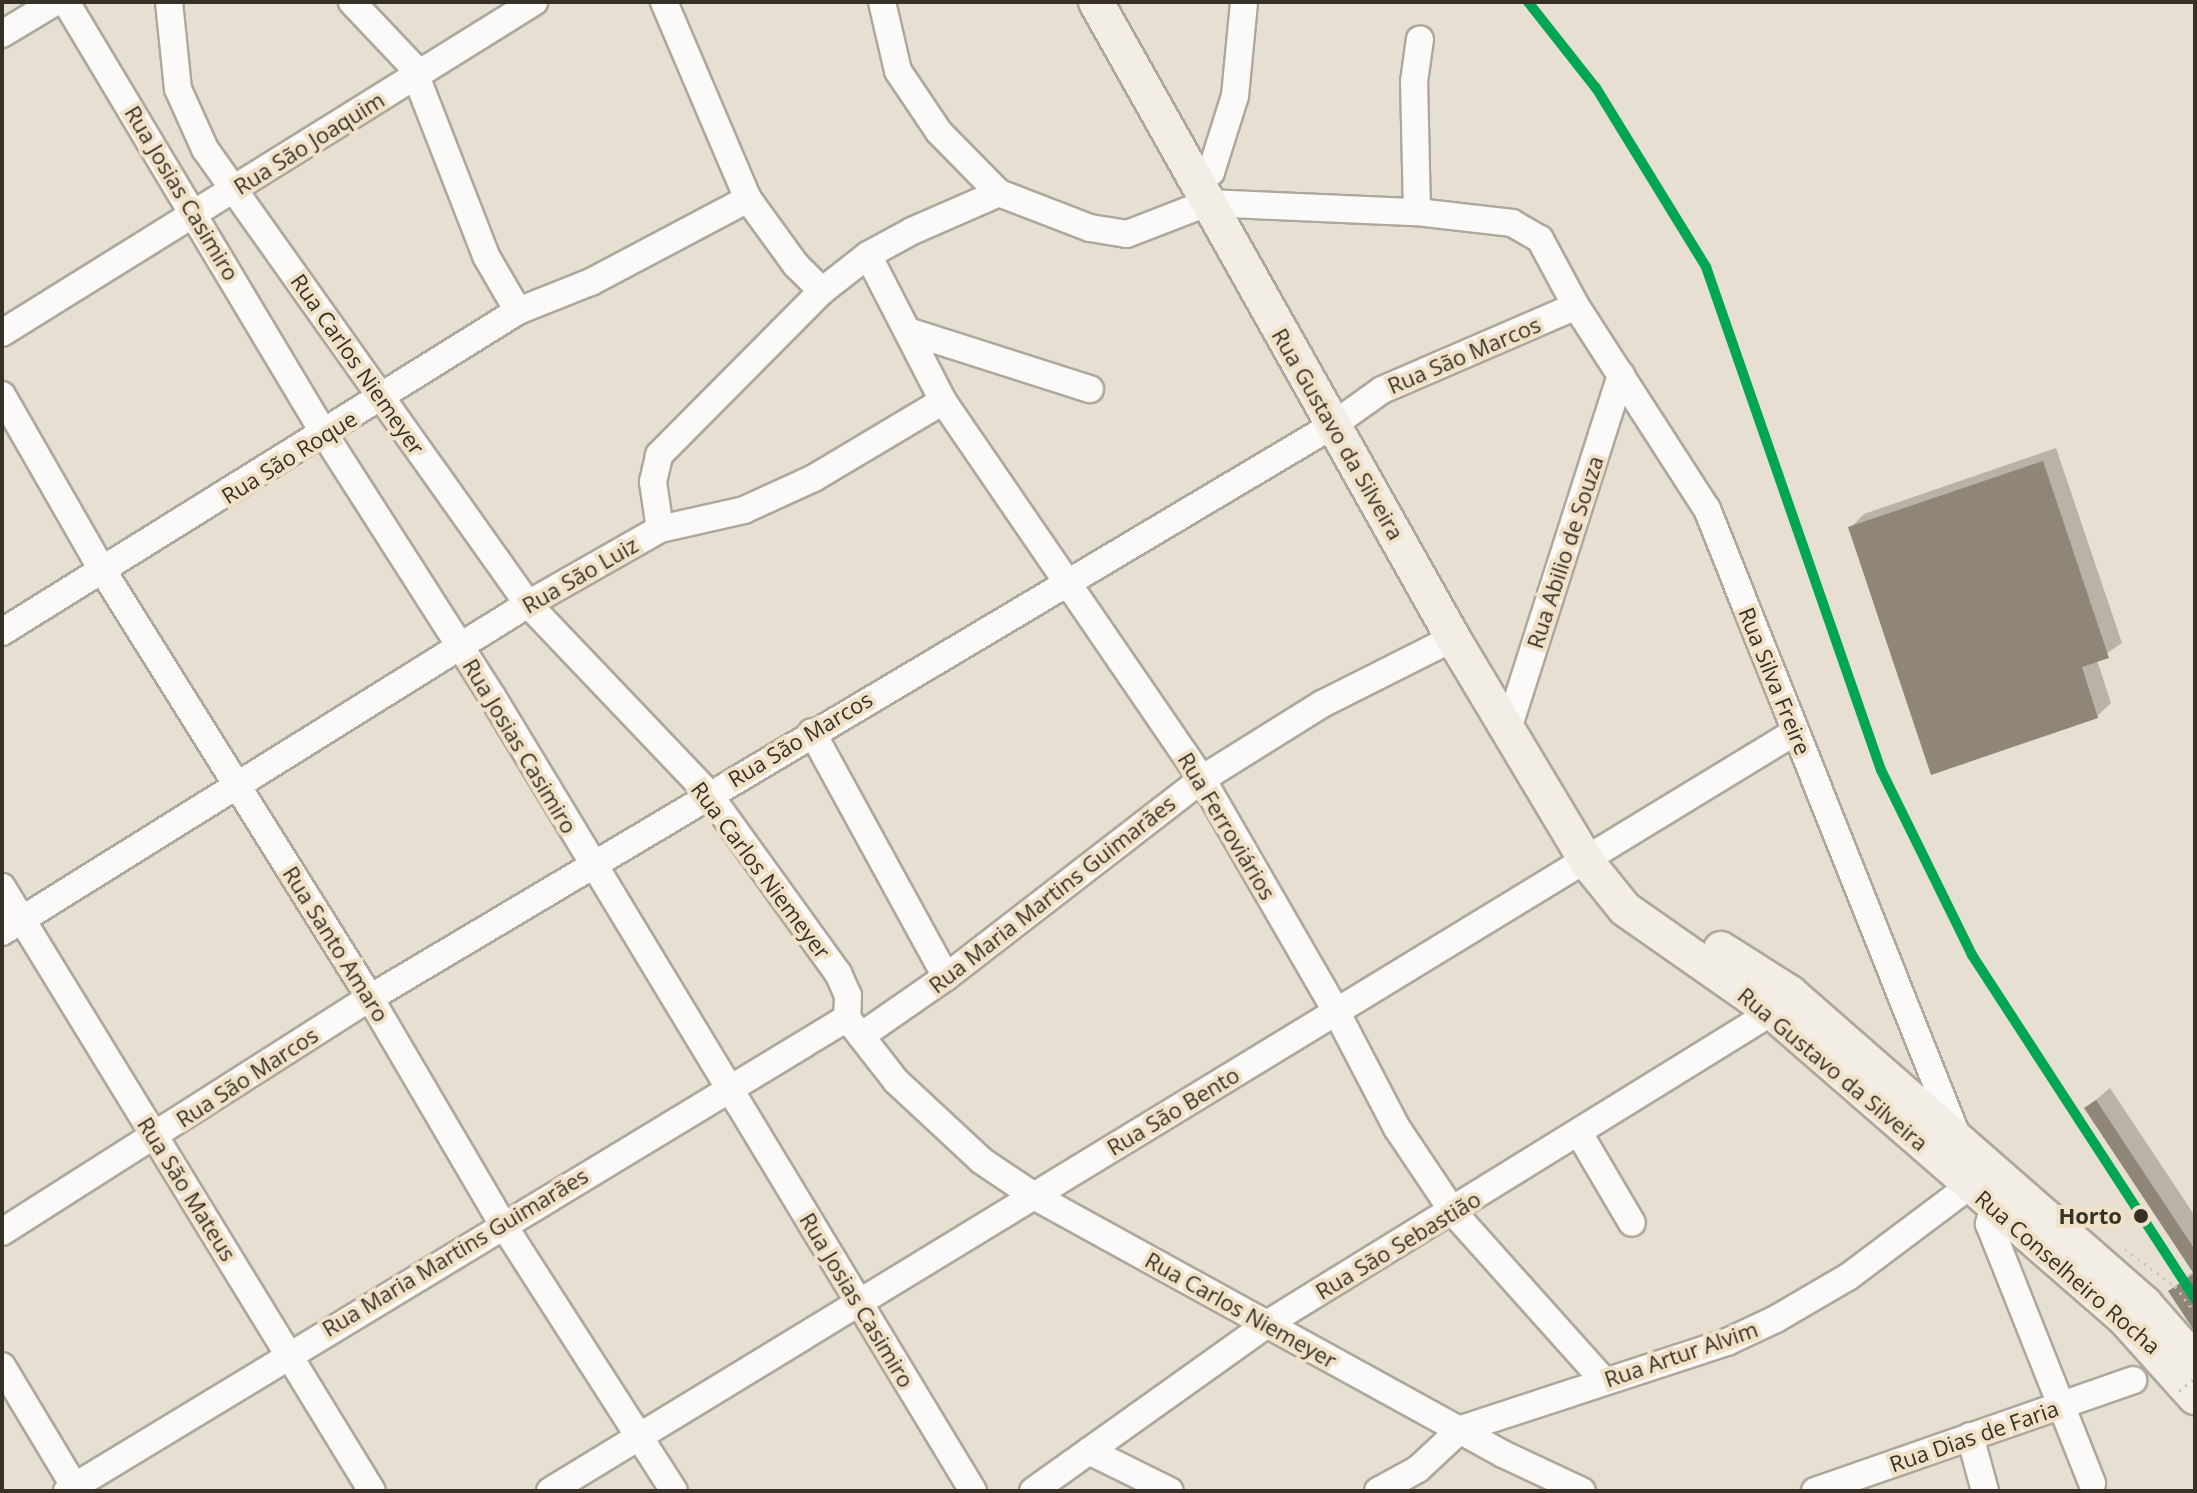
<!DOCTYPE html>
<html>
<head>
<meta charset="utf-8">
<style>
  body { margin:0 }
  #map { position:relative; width:2197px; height:1493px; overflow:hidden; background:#e7dfd1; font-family:"Open Sans",sans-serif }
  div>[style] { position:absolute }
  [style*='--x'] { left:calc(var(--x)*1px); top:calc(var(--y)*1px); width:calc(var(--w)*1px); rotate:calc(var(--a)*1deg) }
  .shadow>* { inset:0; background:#0003 }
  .building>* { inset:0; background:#8f8677 }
  .path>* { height:3px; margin-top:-1.5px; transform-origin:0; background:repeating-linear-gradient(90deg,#c7c4bf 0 2px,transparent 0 8px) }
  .roads { filter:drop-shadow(2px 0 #aea79c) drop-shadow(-2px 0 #aea79c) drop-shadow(0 2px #aea79c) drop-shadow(0 -2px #aea79c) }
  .minor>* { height:26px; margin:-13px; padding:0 13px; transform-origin:13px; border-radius:13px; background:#fbfaf8 }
  .major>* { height:34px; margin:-17px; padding:0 17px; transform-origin:17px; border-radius:17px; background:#f2ede5 }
  .path-bridge>* { height:3px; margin-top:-1.5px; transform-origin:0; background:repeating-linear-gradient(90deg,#c7c4bf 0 2px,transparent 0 8px) }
  .metro-1>* { height:10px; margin:-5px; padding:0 5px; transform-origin:5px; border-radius:5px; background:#00a651 }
  .dots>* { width:22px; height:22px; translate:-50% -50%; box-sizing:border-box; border:4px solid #f1e1c7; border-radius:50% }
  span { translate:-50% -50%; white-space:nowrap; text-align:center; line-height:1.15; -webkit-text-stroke:8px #f1e1c7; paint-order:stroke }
  .street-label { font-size:22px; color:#373027 }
  .stop-label { font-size:22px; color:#373027; font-weight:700 }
  .right { translate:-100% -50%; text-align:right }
  .frame { position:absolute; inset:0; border:4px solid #373027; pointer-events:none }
</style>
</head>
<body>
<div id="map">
  <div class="shadow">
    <div style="clip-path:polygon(2056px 448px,2122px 643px,2097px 660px,2111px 703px,2097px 716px,1850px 528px,1864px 514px)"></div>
    <div style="clip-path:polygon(2110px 1088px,2195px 1216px,2195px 1328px,2170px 1291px,2194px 1271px,2086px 1108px)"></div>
  </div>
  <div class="building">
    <div style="clip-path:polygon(2043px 461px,2109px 658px,2082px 667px,2098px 718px,1931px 775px,1848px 527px)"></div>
    <div style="clip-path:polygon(2096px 1100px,2195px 1250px,2195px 1332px,2168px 1291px,2194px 1274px,2084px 1108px)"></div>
  </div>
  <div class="path">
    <div style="--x:2125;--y:1249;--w:62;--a:36.5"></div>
    <div style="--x:2175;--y:1286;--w:34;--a:53"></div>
  </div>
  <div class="roads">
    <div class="minor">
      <div style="--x:66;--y:2;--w:505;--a:59.11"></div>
      <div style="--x:325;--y:435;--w:310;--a:57.4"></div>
      <div style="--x:492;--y:696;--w:929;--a:58.82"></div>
      <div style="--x:169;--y:2;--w:87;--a:84.1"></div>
      <div style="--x:178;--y:89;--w:66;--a:65.8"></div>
      <div style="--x:205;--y:149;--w:558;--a:54.63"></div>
      <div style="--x:528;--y:604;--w:261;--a:46.4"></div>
      <div style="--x:708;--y:793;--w:222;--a:54.2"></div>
      <div style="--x:838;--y:973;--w:24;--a:66"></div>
      <div style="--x:848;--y:995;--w:23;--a:92"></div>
      <div style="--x:847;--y:1018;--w:80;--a:52.1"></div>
      <div style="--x:896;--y:1081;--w:117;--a:42.9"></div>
      <div style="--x:982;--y:1161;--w:63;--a:33.9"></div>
      <div style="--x:1034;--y:1196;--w:535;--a:28.82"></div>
      <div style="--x:1503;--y:1454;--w:87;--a:25.1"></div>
      <div style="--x:352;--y:2;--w:99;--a:46.6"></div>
      <div style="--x:664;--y:2;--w:214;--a:66.9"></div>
      <div style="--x:748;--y:199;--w:82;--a:54"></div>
      <div style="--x:796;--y:265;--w:37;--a:45"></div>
      <div style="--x:882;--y:2;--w:71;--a:76.9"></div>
      <div style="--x:898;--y:71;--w:73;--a:56.1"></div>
      <div style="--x:939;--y:132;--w:86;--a:45.5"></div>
      <div style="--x:2;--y:34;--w:62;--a:-31.1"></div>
      <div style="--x:416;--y:76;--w:193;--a:68.7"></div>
      <div style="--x:486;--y:256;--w:64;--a:59.8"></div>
      <div style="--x:1198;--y:183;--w:17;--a:-40"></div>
      <div style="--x:1211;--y:172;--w:80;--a:-72.5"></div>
      <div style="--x:1235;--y:96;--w:94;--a:-84.5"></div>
      <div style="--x:1417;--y:212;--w:130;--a:-91.3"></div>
      <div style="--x:1414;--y:82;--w:43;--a:-82.1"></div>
      <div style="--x:868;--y:255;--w:164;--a:62.8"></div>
      <div style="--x:943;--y:401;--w:458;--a:55.6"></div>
      <div style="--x:1202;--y:779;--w:268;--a:60"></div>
      <div style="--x:1336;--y:1011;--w:132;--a:62.5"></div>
      <div style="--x:1397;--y:1128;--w:102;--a:56.2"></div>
      <div style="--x:1454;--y:1213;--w:225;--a:48.2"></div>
      <div style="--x:908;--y:331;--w:191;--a:17.7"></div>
      <div style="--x:2;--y:333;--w:627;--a:-31.89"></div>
      <div style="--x:2;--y:395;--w:203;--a:60.2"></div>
      <div style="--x:103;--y:571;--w:504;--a:57.98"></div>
      <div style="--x:370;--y:998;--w:261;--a:59.6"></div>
      <div style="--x:502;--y:1223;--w:318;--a:57.3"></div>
      <div style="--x:660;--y:529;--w:86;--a:-12.7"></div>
      <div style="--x:744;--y:510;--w:77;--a:-24.6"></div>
      <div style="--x:814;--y:478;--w:150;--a:-30.8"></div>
      <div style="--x:2;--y:632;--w:608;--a:-31.89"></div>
      <div style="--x:518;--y:311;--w:79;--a:-21.7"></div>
      <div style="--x:591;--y:282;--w:178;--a:-27.9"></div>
      <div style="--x:1508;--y:729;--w:372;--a:-72.3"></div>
      <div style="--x:812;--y:732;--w:279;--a:61.3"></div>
      <div style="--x:2;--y:887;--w:708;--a:58.51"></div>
      <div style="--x:2;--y:932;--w:620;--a:-31.95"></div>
      <div style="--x:528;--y:604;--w:152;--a:-29.6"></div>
      <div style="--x:660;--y:529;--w:48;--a:-98.5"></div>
      <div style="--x:653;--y:482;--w:28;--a:-77"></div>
      <div style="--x:659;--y:455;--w:231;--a:-45.2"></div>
      <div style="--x:822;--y:291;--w:58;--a:-38"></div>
      <div style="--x:868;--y:255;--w:50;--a:-28.6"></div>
      <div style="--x:912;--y:231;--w:95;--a:-23.6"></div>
      <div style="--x:999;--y:193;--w:97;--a:21"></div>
      <div style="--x:1090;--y:228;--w:37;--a:9"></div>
      <div style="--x:1127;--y:234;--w:86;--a:-21.2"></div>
      <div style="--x:1207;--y:203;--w:210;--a:2.5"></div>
      <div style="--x:1417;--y:212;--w:96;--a:6.6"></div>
      <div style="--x:1512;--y:223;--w:32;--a:30"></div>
      <div style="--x:1540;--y:239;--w:76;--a:61.8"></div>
      <div style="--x:1576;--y:306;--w:242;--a:57.2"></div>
      <div style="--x:1707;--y:509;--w:677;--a:68.25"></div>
      <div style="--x:861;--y:1036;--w:103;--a:-34.8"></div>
      <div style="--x:946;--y:977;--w:324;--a:-37.7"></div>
      <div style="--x:1202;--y:779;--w:142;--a:-32"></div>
      <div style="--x:1322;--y:704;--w:147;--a:-26.7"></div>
      <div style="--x:1579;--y:1133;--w:104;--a:59.5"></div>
      <div style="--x:1994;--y:1205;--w:20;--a:105"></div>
      <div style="--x:1989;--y:1224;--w:279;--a:68.3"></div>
      <div style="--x:2;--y:1232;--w:436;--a:-32.5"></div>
      <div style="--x:370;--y:998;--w:1121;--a:-30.75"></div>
      <div style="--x:1333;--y:425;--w:60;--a:-35.5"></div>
      <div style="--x:1382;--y:390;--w:211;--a:-23.4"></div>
      <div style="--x:2;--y:1366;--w:146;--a:59"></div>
      <div style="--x:1970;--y:1436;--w:57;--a:74.7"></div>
      <div style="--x:1089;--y:1451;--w:90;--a:26.3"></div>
      <div style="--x:67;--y:1491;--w:912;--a:-31.23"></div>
      <div style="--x:550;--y:1491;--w:1458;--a:-31.37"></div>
      <div style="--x:1033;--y:1491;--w:287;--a:-35.5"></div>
      <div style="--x:1267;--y:1324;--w:594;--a:-31.71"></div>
      <div style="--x:1378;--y:1491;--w:46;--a:-28.8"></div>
      <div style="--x:1418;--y:1469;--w:59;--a:-42.9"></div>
      <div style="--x:1461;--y:1429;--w:280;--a:-18.1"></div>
      <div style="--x:1727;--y:1342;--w:54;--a:-25.1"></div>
      <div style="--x:1776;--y:1319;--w:83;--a:-30.3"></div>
      <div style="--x:1848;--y:1277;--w:151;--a:-36.9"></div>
      <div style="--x:1815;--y:1491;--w:337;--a:-19.2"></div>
    </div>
    <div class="major">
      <div style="--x:1096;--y:2;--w:729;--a:60.69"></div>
      <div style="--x:1453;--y:638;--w:261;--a:59.1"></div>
      <div style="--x:1587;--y:862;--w:60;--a:51"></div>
      <div style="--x:1625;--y:909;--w:179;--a:35"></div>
      <div style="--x:1772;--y:1012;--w:468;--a:41"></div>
      <div style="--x:2125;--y:1319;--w:105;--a:48.1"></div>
      <div style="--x:1721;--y:949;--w:82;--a:32.5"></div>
      <div style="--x:1790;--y:993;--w:472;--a:41.2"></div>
      <div style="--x:2145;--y:1304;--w:76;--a:48.7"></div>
    </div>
  </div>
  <div class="path-bridge">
    <div style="--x:2179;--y:1391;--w:21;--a:-39"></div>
  </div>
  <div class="metro-1">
    <div style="--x:1528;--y:2;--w:110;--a:51.7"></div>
    <div style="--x:1596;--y:88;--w:210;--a:58.4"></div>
    <div style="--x:1706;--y:267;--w:533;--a:70.82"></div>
    <div style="--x:1881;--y:770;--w:206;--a:63.8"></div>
    <div style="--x:1972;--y:955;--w:410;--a:57"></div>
  </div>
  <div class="dots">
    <div style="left:2141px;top:1216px;background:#373027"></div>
  </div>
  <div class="street-label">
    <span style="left:309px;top:143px;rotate:-32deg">Rua São Joaquim</span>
    <span style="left:182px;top:193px;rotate:59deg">Rua Josias Casimiro</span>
    <span style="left:1464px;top:355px;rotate:-23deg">Rua São Marcos</span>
    <span style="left:358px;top:364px;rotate:55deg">Rua Carlos Niemeyer</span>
    <span style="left:1338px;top:434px;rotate:60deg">Rua Gustavo da Silveira</span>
    <span style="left:289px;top:457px;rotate:-32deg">Rua São Roque</span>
    <span style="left:1565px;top:552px;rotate:-72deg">Rua Abilio de Souza</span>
    <span style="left:580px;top:575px;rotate:-30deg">Rua São Luiz</span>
    <span style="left:1775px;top:681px;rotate:68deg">Rua Silva Freire</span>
    <span style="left:800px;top:739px;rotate:-31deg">Rua São Marcos</span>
    <span style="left:520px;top:746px;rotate:59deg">Rua Josias Casimiro</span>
    <span style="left:1227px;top:826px;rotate:59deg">Rua Ferroviários</span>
    <span style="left:761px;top:870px;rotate:53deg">Rua Carlos Niemeyer</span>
    <span style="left:1052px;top:894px;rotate:-38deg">Rua Maria Martins Guimarães</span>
    <span style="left:336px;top:944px;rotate:58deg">Rua Santo Amaro</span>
    <span style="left:1833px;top:1069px;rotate:40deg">Rua Gustavo da Silveira</span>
    <span style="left:247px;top:1077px;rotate:-33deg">Rua São Marcos</span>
    <span style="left:1173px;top:1111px;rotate:-31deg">Rua São Bento</span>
    <span style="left:187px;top:1189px;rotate:58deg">Rua São Mateus</span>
    <span style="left:1398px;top:1245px;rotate:-31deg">Rua São Sebastião</span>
    <span style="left:455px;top:1252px;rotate:-31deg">Rua Maria Martins Guimarães</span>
    <span style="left:2068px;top:1272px;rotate:41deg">Rua Conselheiro Rocha</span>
    <span style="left:857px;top:1300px;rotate:59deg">Rua Josias Casimiro</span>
    <span style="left:1241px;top:1310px;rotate:29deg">Rua Carlos Niemeyer</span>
    <span style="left:1681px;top:1354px;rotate:-19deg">Rua Artur Alvim</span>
    <span style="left:1974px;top:1436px;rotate:-19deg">Rua Dias de Faria</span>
  </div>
  <div class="stop-label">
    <span class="right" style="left:2122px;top:1216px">Horto</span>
  </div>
  <div class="frame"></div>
</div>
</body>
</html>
